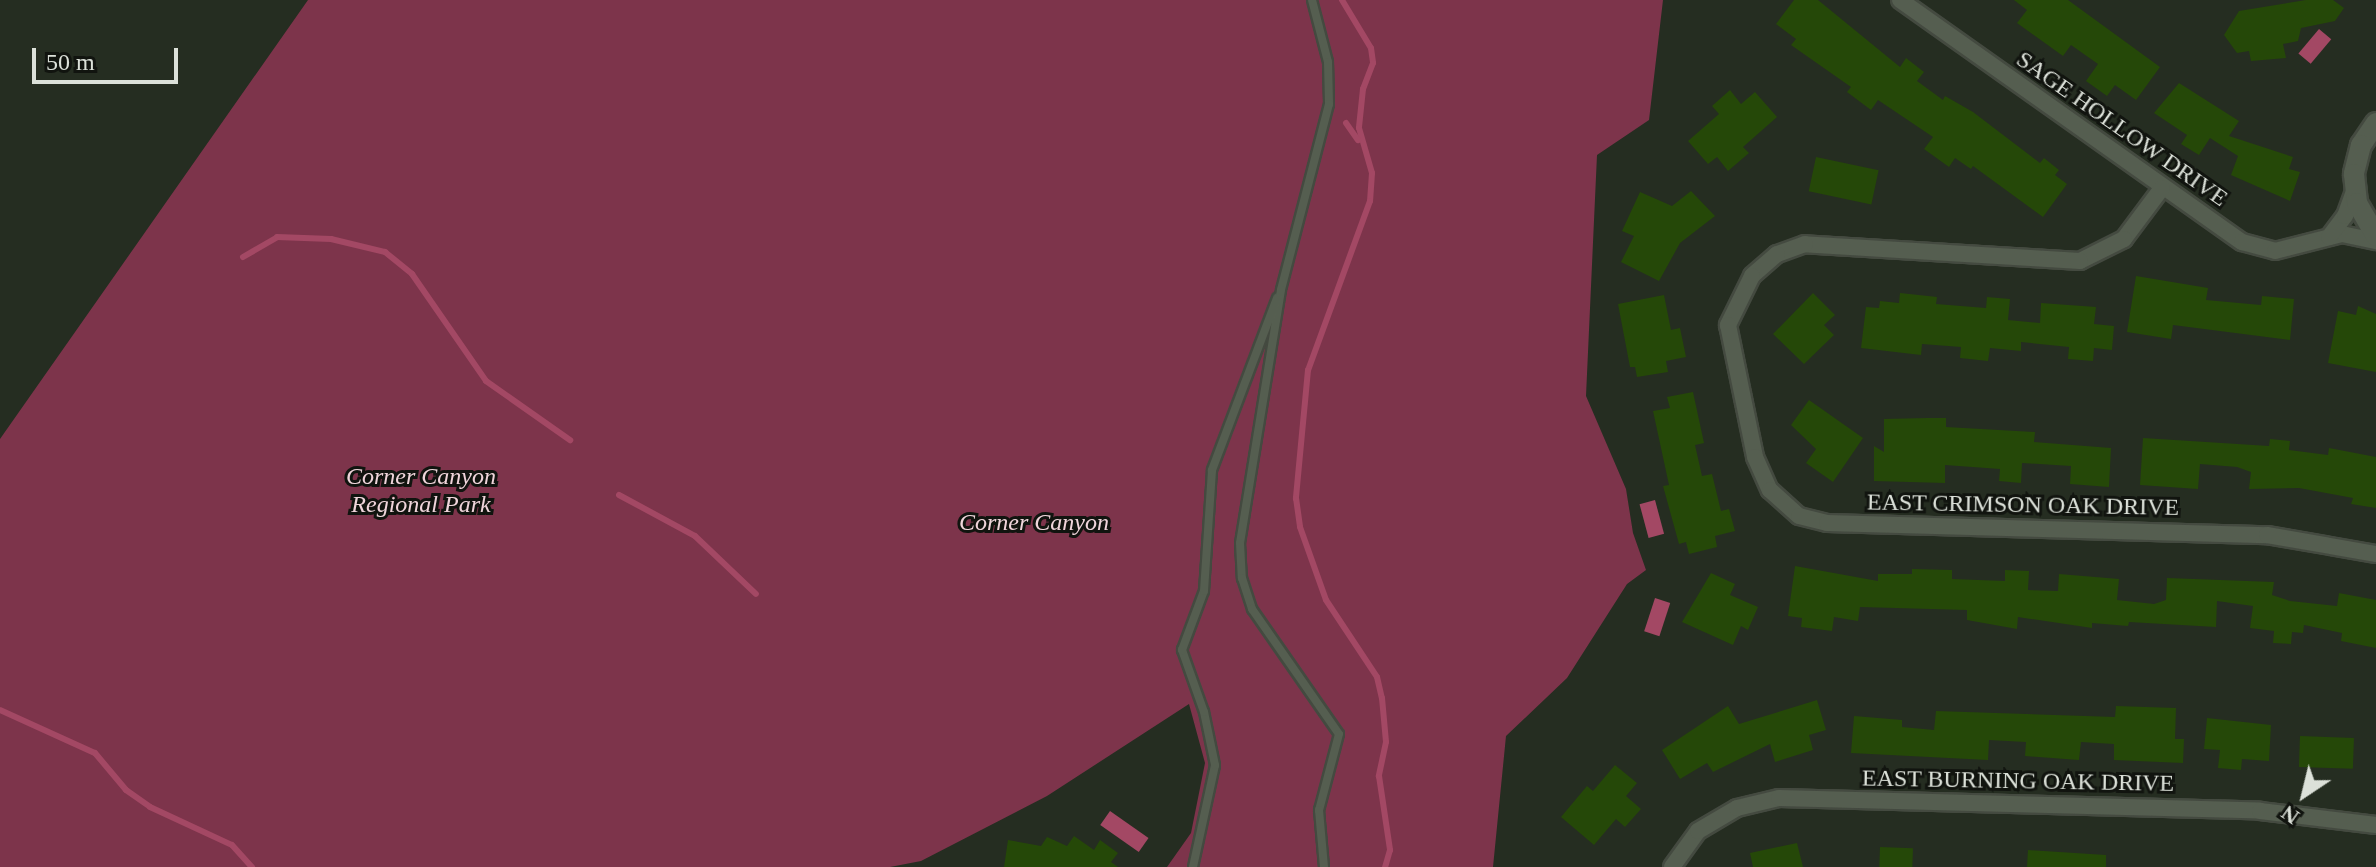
<!DOCTYPE html>
<html>
<head>
<meta charset="utf-8">
<style>
  body { margin:0 }
  #map { position:relative; width:2376px; height:867px; overflow:hidden; background:#252d21; font-family:"Times New Roman",serif }
  div>[style] { position:absolute }
  [style*='--x'] { left:calc(var(--x)*1px); top:calc(var(--y)*1px); width:calc(var(--w)*1px); rotate:calc(var(--a)*1deg) }
  .green>* { inset:0; background:#7d344b }
  .water>* { inset:0; background:#a34864; transform-origin:0 0 }
  .stream>* { height:6px; margin:-3px; padding:0 3px; transform-origin:3px; border-radius:3px; background:#a34864 }
  .building>* { inset:0; background:#254808; transform-origin:0 0 }
  .roads { filter:drop-shadow(2px 0 #444a40) drop-shadow(-2px 0 #444a40) drop-shadow(0 2px #444a40) drop-shadow(0 -2px #444a40) }
  .service>* { height:8px; margin:-4px; padding:0 4px; transform-origin:4px; border-radius:4px; background:#555e50 }
  .minor>* { height:16px; margin:-8px; padding:0 8px; transform-origin:8px; border-radius:8px; background:#555e50 }
  .tertiary>* { height:20px; margin:-10px; padding:0 10px; transform-origin:10px; border-radius:10px; background:#555e50 }
  span { translate:-50% -50%; white-space:nowrap; text-align:center; line-height:1.15; -webkit-text-stroke:6px #11140f; paint-order:stroke }
  .street-label { font-size:24px; color:#dce1d9 }
  .park-label { font-size:24px; color:#f0d5db; font-style:italic }
  .north { position:absolute; left:2264px; top:755px; width:80px; height:80px; -webkit-text-stroke:6px #11140f; paint-order:stroke; rotate:215deg; font-size:22px; font-weight:700; line-height:32px; text-align:center; color:#dce1d9 }
  .north::after { content:''; display:block; margin:auto; width:28px; height:36px; background:#dce1d9; clip-path:polygon(50% 0,100% 100%,50% 72%,0 100%) }
  .scale { position:absolute; left:32px; top:48px; width:146px; height:36px; box-sizing:border-box; border:4px solid #dce1d9; border-top:0; padding-left:10px; font-size:24px; line-height:28px; white-space:nowrap; color:#dce1d9; -webkit-text-stroke:6px #11140f; paint-order:stroke }
</style>
</head>
<body>
<div id="map">
  <div class="green">
    <div style="clip-path:polygon(308px 0,1663px 0,1649px 120px,1597px 155px,1586px 396px,1626px 489px,1633px 533px,1646px 570px,1627px 584px,1567px 678px,1506px 736px,1493px 867px,1167px 867px,1191px 833px,1205px 763px,1189px 704px,1047px 796px,921px 861px,890px 867px,0 867px,0 439px)"></div>
  </div>
  <div class="water">
    <div style="left:2319px;top:29px;width:16px;height:32px;rotate:40deg"></div>
    <div style="left:1655px;top:500px;width:35px;height:16px;rotate:75deg"></div>
    <div style="left:1655px;top:598px;width:16px;height:35px;rotate:18deg"></div>
    <div style="left:1110px;top:811px;width:47px;height:17px;rotate:35deg"></div>
  </div>
  <div class="stream">
    <div style="--x:1342;--y:0;--w:56;--a:58.9"></div>
    <div style="--x:1371;--y:48;--w:15;--a:82"></div>
    <div style="--x:1373;--y:63;--w:28;--a:111"></div>
    <div style="--x:1363;--y:89;--w:39;--a:96"></div>
    <div style="--x:1359;--y:128;--w:47;--a:73.9"></div>
    <div style="--x:1372;--y:173;--w:28;--a:94"></div>
    <div style="--x:1370;--y:201;--w:180;--a:110.1"></div>
    <div style="--x:1308;--y:370;--w:129;--a:95.4"></div>
    <div style="--x:1296;--y:498;--w:29;--a:82"></div>
    <div style="--x:1300;--y:527;--w:77;--a:70.4"></div>
    <div style="--x:1326;--y:600;--w:92;--a:56.5"></div>
    <div style="--x:1377;--y:677;--w:22;--a:77"></div>
    <div style="--x:1382;--y:698;--w:44;--a:84.8"></div>
    <div style="--x:1386;--y:742;--w:35;--a:102"></div>
    <div style="--x:1379;--y:776;--w:75;--a:81.5"></div>
    <div style="--x:1390;--y:850;--w:18;--a:106"></div>
    <div style="--x:1346;--y:123;--w:21;--a:55"></div>
    <div style="--x:243;--y:257;--w:39;--a:-30"></div>
    <div style="--x:277;--y:237;--w:54;--a:2.1"></div>
    <div style="--x:331;--y:239;--w:56;--a:13.5"></div>
    <div style="--x:385;--y:252;--w:35;--a:39"></div>
    <div style="--x:412;--y:274;--w:130;--a:55.3"></div>
    <div style="--x:486;--y:381;--w:103;--a:35.1"></div>
    <div style="--x:619;--y:495;--w:86;--a:28.3"></div>
    <div style="--x:695;--y:536;--w:84;--a:43.6"></div>
    <div style="--x:0;--y:710;--w:104;--a:24.4"></div>
    <div style="--x:95;--y:753;--w:48;--a:50"></div>
    <div style="--x:126;--y:790;--w:29;--a:35"></div>
    <div style="--x:150;--y:807;--w:90;--a:24.9"></div>
    <div style="--x:232;--y:845;--w:30;--a:48"></div>
  </div>
  <div class="building">
    <div style="clip-path:polygon(1794px 0,1818px 0,1900px 67px,1906px 58px,1924px 72px,1917px 81px,1943px 100px,1945px 96px,1973px 112px,2040px 163px,2044px 158px,2059px 170px,2055px 175px,2067px 184px,2043px 217px,1973px 166px,1971px 169px,1955px 158px,1949px 167px,1924px 149px,1933px 137px,1878px 100px,1871px 110px,1847px 92px,1851px 87px,1791px 45px,1796px 39px,1776px 24px)"></div>
    <div style="clip-path:polygon(2014px 0,2068px 0,2160px 67px,2136px 100px,2115px 85px,2107px 96px,2086px 81px,2098px 64px,2071px 45px,2063px 56px,2017px 23px,2027px 10px)"></div>
    <div style="clip-path:polygon(2306px 0,2333px 0,2344px 8px,2335px 21px,2301px 28px,2298px 41px,2283px 44px,2286px 58px,2251px 61px,2249px 51px,2237px 53px,2224px 35px,2239px 11px)"></div>
    <div style="clip-path:polygon(2179px 83px,2239px 121px,2229px 136px,2293px 157px,2289px 169px,2300px 172px,2290px 201px,2231px 175px,2238px 156px,2210px 138px,2199px 155px,2181px 144px,2187px 135px,2154px 113px)"></div>
    <div style="clip-path:polygon(1730px 90px,1741px 104px,1755px 92px,1777px 117px,1743px 147px,1749px 153px,1728px 171px,1717px 157px,1708px 164px,1688px 141px,1719px 114px,1712px 106px)"></div>
    <div style="left:1816px;top:157px;width:64px;height:35px;rotate:12deg"></div>
    <div style="clip-path:polygon(1691px 191px,1715px 216px,1680px 243px,1659px 281px,1621px 262px,1634px 236px,1622px 231px,1640px 192px,1672px 206px)"></div>
    <div style="clip-path:polygon(2136px 276px,2208px 288px,2206px 300px,2261px 305px,2262px 296px,2294px 299px,2290px 340px,2173px 325px,2171px 339px,2127px 332px)"></div>
    <div style="clip-path:polygon(1813px 293px,1835px 315px,1824px 325px,1834px 335px,1804px 364px,1773px 334px)"></div>
    <div style="clip-path:polygon(1900px 293px,1937px 297px,1936px 304px,1986px 308px,1987px 297px,2010px 299px,2008px 320px,2040px 323px,2041px 303px,2096px 307px,2094px 324px,2114px 326px,2112px 350px,2094px 348px,2093px 361px,2068px 359px,2069px 347px,2021px 342px,2021px 351px,1990px 348px,1988px 361px,1960px 358px,1961px 347px,1922px 344px,1921px 355px,1861px 348px,1866px 307px,1879px 308px,1880px 301px,1899px 303px)"></div>
    <div style="clip-path:polygon(1664px 295px,1671px 330px,1680px 328px,1686px 357px,1666px 361px,1668px 372px,1637px 377px,1635px 367px,1630px 367px,1618px 304px)"></div>
    <div style="clip-path:polygon(2358px 306px,2376px 314px,2376px 372px,2328px 363px,2338px 311px,2356px 315px)"></div>
    <div style="clip-path:polygon(1693px 392px,1704px 443px,1695px 445px,1702px 476px,1712px 474px,1721px 511px,1729px 509px,1735px 531px,1715px 536px,1717px 547px,1689px 554px,1686px 542px,1679px 544px,1663px 486px,1669px 485px,1653px 411px,1670px 408px,1667px 397px)"></div>
    <div style="clip-path:polygon(1809px 400px,1863px 438px,1833px 482px,1806px 463px,1816px 449px,1791px 425px)"></div>
    <div style="clip-path:polygon(1927px 418px,1946px 418px,1946px 427px,2035px 432px,2034px 442px,2111px 448px,2109px 487px,2070px 484px,2071px 466px,2022px 463px,2021px 483px,1999px 481px,2000px 469px,1945px 465px,1945px 483px,1874px 481px,1874px 446px,1884px 452px,1884px 419px)"></div>
    <div style="clip-path:polygon(2143px 438px,2269px 446px,2270px 439px,2290px 441px,2289px 450px,2328px 455px,2329px 448px,2376px 457px,2376px 508px,2351px 504px,2353px 498px,2299px 488px,2249px 489px,2251px 472px,2237px 467px,2200px 464px,2198px 489px,2140px 485px)"></div>
    <div style="clip-path:polygon(1795px 566px,1878px 581px,1878px 574px,1912px 574px,1912px 569px,1952px 570px,1952px 579px,2005px 581px,2005px 570px,2029px 571px,2028px 590px,2058px 591px,2059px 574px,2119px 579px,2117px 600px,2154px 604px,2166px 600px,2167px 578px,2274px 582px,2272px 595px,2290px 601px,2337px 606px,2339px 593px,2376px 600px,2376px 648px,2341px 641px,2342px 633px,2304px 625px,2303px 633px,2292px 632px,2291px 644px,2273px 643px,2274px 631px,2250px 628px,2253px 606px,2217px 601px,2216px 627px,2129px 622px,2128px 626px,2092px 623px,2092px 628px,2018px 617px,2017px 629px,1967px 620px,1967px 610px,1860px 607px,1858px 621px,1834px 617px,1832px 631px,1801px 627px,1802px 618px,1788px 616px)"></div>
    <div style="clip-path:polygon(1711px 573px,1735px 584px,1730px 595px,1758px 607px,1748px 630px,1741px 626px,1733px 645px,1682px 622px)"></div>
    <div style="clip-path:polygon(1817px 700px,1826px 730px,1809px 735px,1813px 750px,1775px 762px,1770px 744px,1713px 772px,1707px 763px,1680px 779px,1662px 750px,1728px 706px,1739px 724px)"></div>
    <div style="clip-path:polygon(2116px 706px,2176px 708px,2175px 739px,2184px 739px,2183px 763px,2114px 760px,2114px 744px,2081px 742px,2079px 760px,2025px 756px,2026px 742px,1989px 740px,1988px 760px,1851px 753px,1854px 716px,1902px 720px,1902px 727px,1934px 730px,1936px 711px,2115px 717px)"></div>
    <div style="clip-path:polygon(2207px 718px,2271px 725px,2269px 761px,2242px 759px,2241px 770px,2218px 768px,2220px 750px,2204px 749px)"></div>
    <div style="left:2300px;top:736px;width:54px;height:31px;rotate:2deg"></div>
    <div style="clip-path:polygon(1615px 765px,1637px 783px,1626px 796px,1641px 809px,1625px 827px,1616px 819px,1594px 845px,1561px 817px,1587px 786px,1593px 791px)"></div>
    <div style="clip-path:polygon(1074px 836px,1094px 850px,1100px 840px,1118px 853px,1111px 862px,1118px 867px,1004px 867px,1008px 840px,1041px 846px,1047px 837px,1067px 846px)"></div>
    <div style="clip-path:polygon(1797px 843px,1803px 867px,1753px 867px,1750px 853px)"></div>
    <div style="left:1880px;top:847px;width:33px;height:20px;rotate:2deg"></div>
    <div style="clip-path:polygon(2028px 850px,2106px 855px,2106px 867px,2027px 867px)"></div>
  </div>
  <div class="roads">
    <div class="service">
      <div style="--x:1312;--y:0;--w:64;--a:75.5"></div>
      <div style="--x:1328;--y:62;--w:42;--a:88.6"></div>
      <div style="--x:1329;--y:104;--w:192;--a:104.5"></div>
      <div style="--x:1281;--y:290;--w:256;--a:99.2"></div>
      <div style="--x:1240;--y:543;--w:35;--a:87"></div>
      <div style="--x:1242;--y:578;--w:33;--a:72"></div>
      <div style="--x:1252;--y:609;--w:152;--a:55.2"></div>
      <div style="--x:1339;--y:734;--w:79;--a:104.7"></div>
      <div style="--x:1319;--y:810;--w:57;--a:85"></div>
      <div style="--x:1193;--y:867;--w:104;--a:-77.8"></div>
      <div style="--x:1215;--y:765;--w:54;--a:-101.7"></div>
      <div style="--x:1204;--y:712;--w:66;--a:-109.5"></div>
      <div style="--x:1182;--y:650;--w:63;--a:-69.6"></div>
      <div style="--x:1204;--y:591;--w:121;--a:-86.2"></div>
      <div style="--x:1212;--y:470;--w:184;--a:-69.3"></div>
    </div>
    <div class="minor">
      <div style="--x:1900;--y:0;--w:419;--a:35.3"></div>
      <div style="--x:2242;--y:242;--w:34;--a:15"></div>
      <div style="--x:2275;--y:251;--w:69;--a:-14.2"></div>
      <div style="--x:2342;--y:234;--w:35;--a:12"></div>
      <div style="--x:2162;--y:188;--w:64;--a:126.7"></div>
      <div style="--x:2124;--y:239;--w:49;--a:153.4"></div>
      <div style="--x:2080;--y:261;--w:276;--a:-176.5"></div>
      <div style="--x:1805;--y:244;--w:30;--a:160"></div>
      <div style="--x:1777;--y:254;--w:33;--a:139"></div>
      <div style="--x:1752;--y:276;--w:55;--a:116.1"></div>
      <div style="--x:1728;--y:325;--w:135;--a:78.4"></div>
      <div style="--x:1755;--y:457;--w:36;--a:66"></div>
      <div style="--x:1770;--y:490;--w:39;--a:42"></div>
      <div style="--x:1799;--y:516;--w:29;--a:14"></div>
      <div style="--x:1827;--y:523;--w:440;--a:1.6"></div>
      <div style="--x:2267;--y:535;--w:111;--a:9.9"></div>
      <div style="--x:2329;--y:237;--w:26;--a:-53"></div>
      <div style="--x:2345;--y:216;--w:27;--a:-70"></div>
      <div style="--x:1672;--y:867;--w:44;--a:-54.2"></div>
      <div style="--x:1698;--y:831;--w:45;--a:-30.5"></div>
      <div style="--x:1737;--y:808;--w:43;--a:-13.4"></div>
      <div style="--x:1779;--y:798;--w:481;--a:1.5"></div>
      <div style="--x:2260;--y:811;--w:117;--a:6.9"></div>
    </div>
    <div class="tertiary">
      <div style="--x:2376;--y:123;--w:27;--a:124"></div>
      <div style="--x:2361;--y:145;--w:30;--a:104"></div>
      <div style="--x:2354;--y:174;--w:29;--a:84"></div>
      <div style="--x:2357;--y:203;--w:38;--a:60"></div>
    </div>
  </div>
  <div class="street-label">
    <span style="left:2122px;top:129px;rotate:35deg">SAGE HOLLOW DRIVE</span>
    <span style="left:2023px;top:505px;rotate:1deg">EAST CRIMSON OAK DRIVE</span>
    <span style="left:2018px;top:781px;rotate:1deg">EAST BURNING OAK DRIVE</span>
  </div>
  <div class="park-label">
    <span style="left:421px;top:491px">Corner Canyon<br>Regional Park</span>
    <span style="left:1034px;top:523px">Corner Canyon</span>
  </div>
  <div class="north">N</div>
  <div class="scale">50 m</div>
</div>
</body>
</html>
